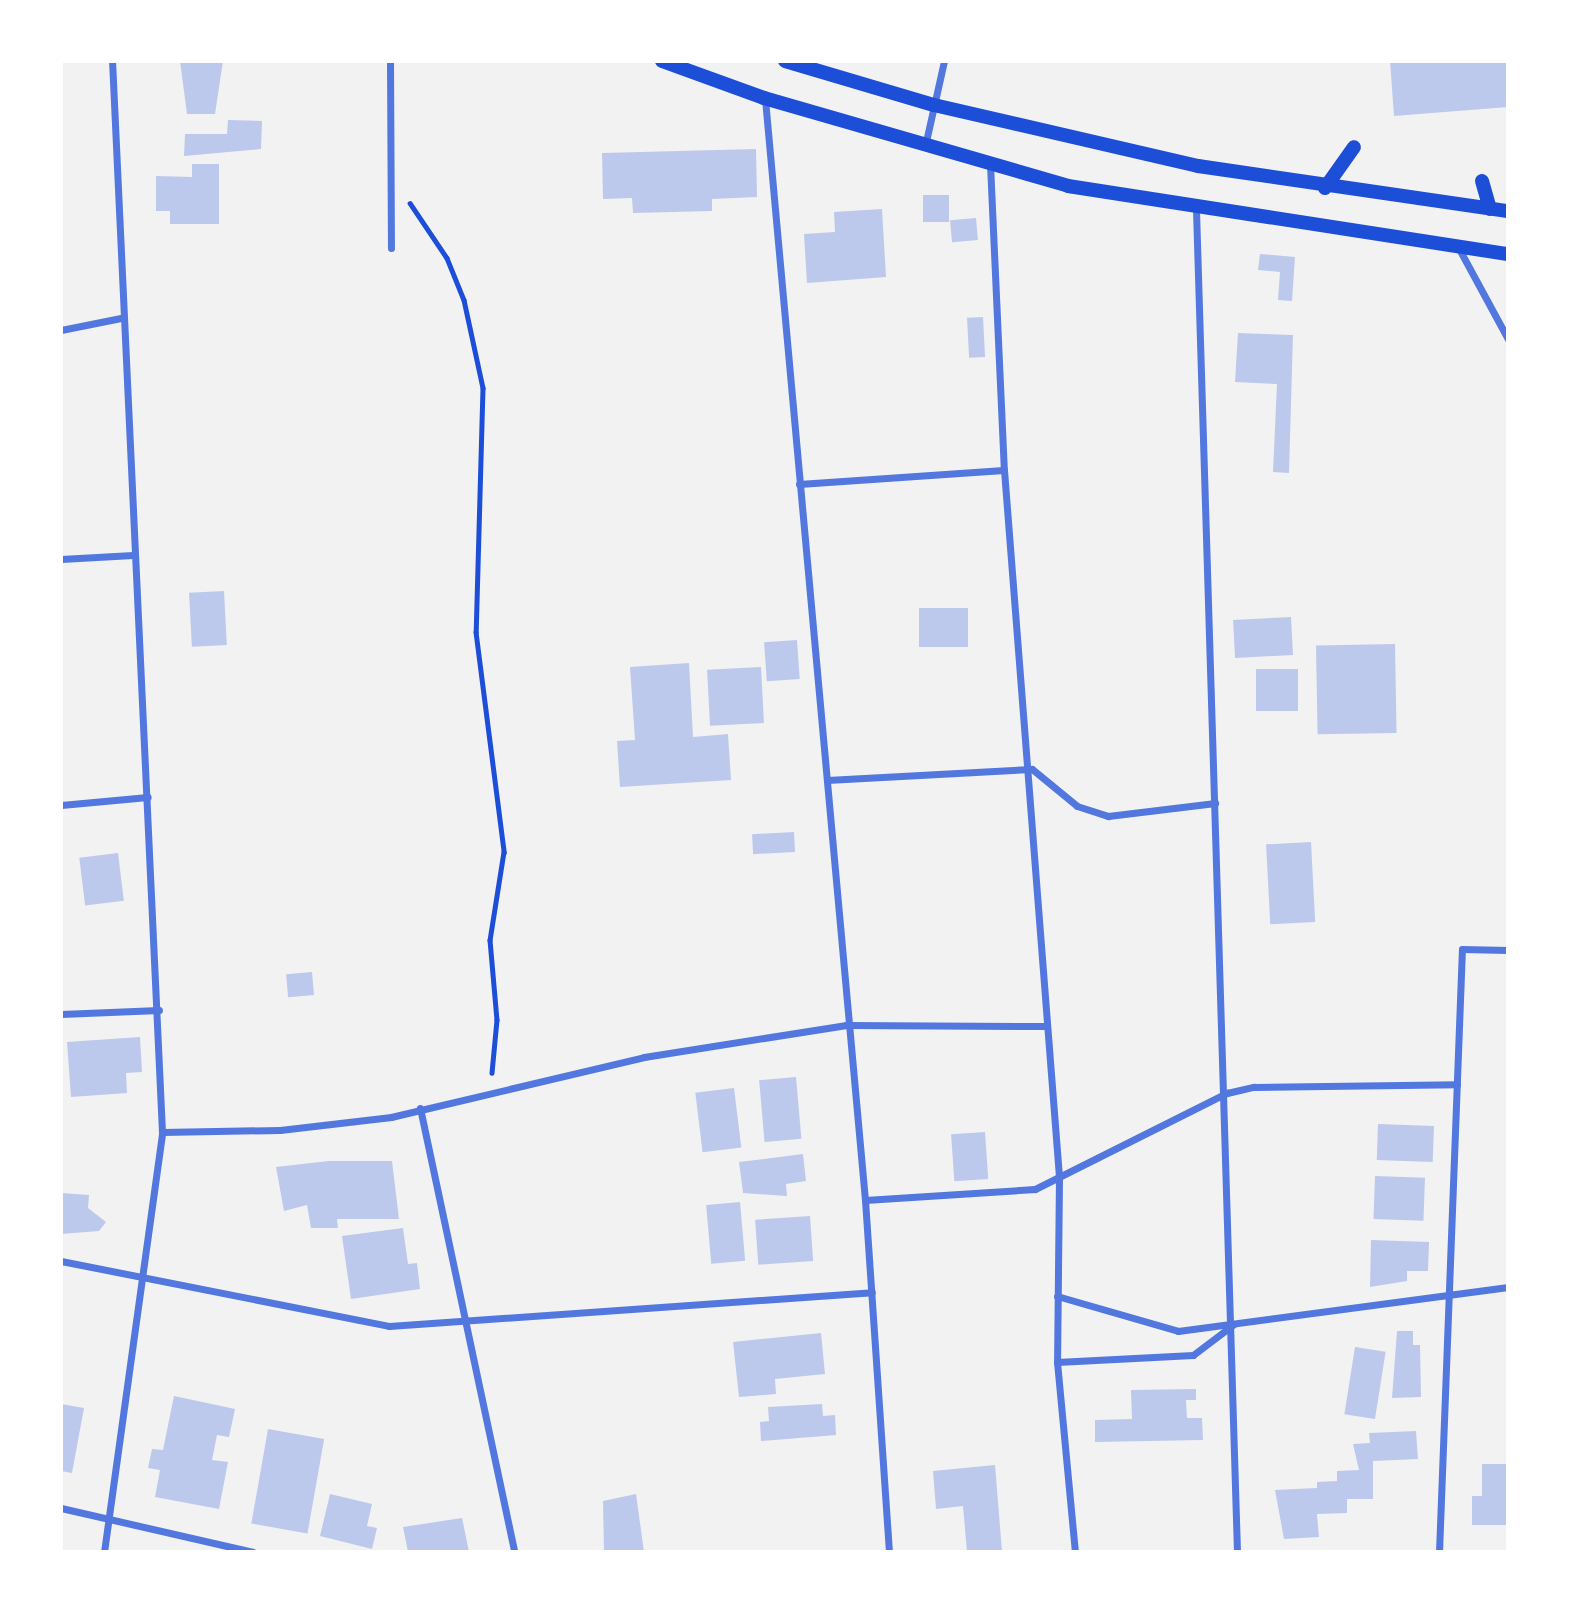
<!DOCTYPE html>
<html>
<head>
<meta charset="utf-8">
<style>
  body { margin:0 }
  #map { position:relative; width:1569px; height:1613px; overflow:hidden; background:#f2f2f2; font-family:"Fira Sans",sans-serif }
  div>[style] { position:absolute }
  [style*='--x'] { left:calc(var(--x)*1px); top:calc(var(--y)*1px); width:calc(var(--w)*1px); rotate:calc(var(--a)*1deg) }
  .building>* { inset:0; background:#bdc9ec; transform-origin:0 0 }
  .path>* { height:4.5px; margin:-2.25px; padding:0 2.25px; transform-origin:2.25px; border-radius:2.25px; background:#1d4ed8 }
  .minor>* { height:7px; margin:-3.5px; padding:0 3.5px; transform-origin:3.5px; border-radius:3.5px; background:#5277de }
  .secondary>* { height:14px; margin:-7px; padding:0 7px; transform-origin:7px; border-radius:7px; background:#1d4ed8 }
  span { translate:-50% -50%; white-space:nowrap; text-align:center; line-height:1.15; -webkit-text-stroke:7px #fff; paint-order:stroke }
  .frame { position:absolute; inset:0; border:63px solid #fff; pointer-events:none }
</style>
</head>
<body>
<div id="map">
  <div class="building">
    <div style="clip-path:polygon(180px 61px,223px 61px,215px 114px,187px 114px)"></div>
    <div style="clip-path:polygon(1390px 61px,1508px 61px,1508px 107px,1394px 116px)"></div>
    <div style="clip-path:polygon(228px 120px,262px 121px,261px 149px,184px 156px,185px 134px,227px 134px)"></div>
    <div style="clip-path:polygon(756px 149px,757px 197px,712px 199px,712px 211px,633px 213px,632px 198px,603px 199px,602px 153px)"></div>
    <div style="clip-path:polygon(192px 164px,219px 164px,219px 224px,170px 224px,170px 211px,156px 211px,156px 176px,192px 177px)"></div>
    <div style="left:923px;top:195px;width:26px;height:27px"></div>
    <div style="clip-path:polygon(882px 209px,886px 277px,807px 283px,804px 234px,835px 232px,834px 212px)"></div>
    <div style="left:976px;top:218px;width:22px;height:26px;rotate:85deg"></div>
    <div style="clip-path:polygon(1260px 254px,1295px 257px,1292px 301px,1278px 300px,1280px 272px,1258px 270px)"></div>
    <div style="left:983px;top:317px;width:40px;height:16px;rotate:87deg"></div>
    <div style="clip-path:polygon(1238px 333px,1293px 335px,1289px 473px,1273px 472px,1277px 384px,1235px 382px)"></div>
    <div style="left:224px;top:591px;width:54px;height:35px;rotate:87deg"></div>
    <div style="left:919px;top:608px;width:49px;height:39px"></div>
    <div style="left:1291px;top:617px;width:38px;height:58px;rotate:87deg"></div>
    <div style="left:797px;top:640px;width:39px;height:33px;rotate:86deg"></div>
    <div style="left:1395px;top:644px;width:89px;height:79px;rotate:89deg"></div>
    <div style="clip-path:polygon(689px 663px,693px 737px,728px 734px,731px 780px,620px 787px,617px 741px,635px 740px,630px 667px)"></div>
    <div style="left:761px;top:667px;width:56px;height:54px;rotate:87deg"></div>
    <div style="left:1256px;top:669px;width:42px;height:42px"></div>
    <div style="left:794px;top:832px;width:20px;height:42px;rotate:87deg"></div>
    <div style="left:1311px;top:842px;width:80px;height:45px;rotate:87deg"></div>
    <div style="left:118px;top:853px;width:48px;height:39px;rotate:83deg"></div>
    <div style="left:312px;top:972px;width:23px;height:26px;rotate:85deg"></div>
    <div style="clip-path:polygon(140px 1037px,142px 1072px,126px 1073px,127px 1093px,71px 1097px,67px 1042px)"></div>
    <div style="left:796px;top:1077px;width:62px;height:37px;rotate:85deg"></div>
    <div style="left:734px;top:1088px;width:60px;height:39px;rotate:83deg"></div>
    <div style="left:1378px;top:1124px;width:56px;height:36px;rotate:2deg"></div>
    <div style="left:985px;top:1132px;width:47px;height:34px;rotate:86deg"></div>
    <div style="clip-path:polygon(803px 1154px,806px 1181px,786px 1184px,787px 1196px,743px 1193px,739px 1162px)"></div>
    <div style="clip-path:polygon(329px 1161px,392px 1161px,399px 1219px,337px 1219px,338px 1228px,311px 1228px,307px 1205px,284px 1211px,276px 1167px)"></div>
    <div style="left:1375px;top:1176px;width:50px;height:43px;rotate:2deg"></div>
    <div style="clip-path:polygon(61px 1193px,89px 1195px,88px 1208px,106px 1222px,99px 1231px,61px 1234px)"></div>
    <div style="left:740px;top:1202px;width:59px;height:34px;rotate:85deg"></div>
    <div style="left:810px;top:1216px;width:45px;height:55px;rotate:86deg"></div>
    <div style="clip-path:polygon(403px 1228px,408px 1264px,417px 1263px,420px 1289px,351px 1299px,342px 1236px)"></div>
    <div style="clip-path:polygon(1371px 1240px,1429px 1242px,1428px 1271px,1407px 1271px,1407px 1281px,1370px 1287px)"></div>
    <div style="clip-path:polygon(1397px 1331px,1413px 1331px,1413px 1345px,1420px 1345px,1421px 1397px,1392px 1398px)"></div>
    <div style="clip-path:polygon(821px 1333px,825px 1374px,775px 1379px,776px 1394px,739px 1397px,733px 1342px)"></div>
    <div style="left:1355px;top:1347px;width:31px;height:68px;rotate:9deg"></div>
    <div style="clip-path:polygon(1196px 1389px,1196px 1400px,1186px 1400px,1187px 1418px,1202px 1418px,1203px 1440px,1095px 1442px,1095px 1420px,1132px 1419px,1131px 1390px)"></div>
    <div style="clip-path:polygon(174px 1396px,235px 1409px,229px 1437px,217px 1435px,212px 1460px,228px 1462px,219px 1509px,155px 1497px,160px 1470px,148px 1468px,152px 1449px,163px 1450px)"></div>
    <div style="clip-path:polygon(61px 1404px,84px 1408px,72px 1473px,61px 1471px)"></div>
    <div style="clip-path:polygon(822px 1404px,823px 1416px,835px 1415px,836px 1435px,761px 1441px,760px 1422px,769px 1421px,768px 1407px)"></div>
    <div style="left:268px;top:1429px;width:57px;height:96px;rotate:10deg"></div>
    <div style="clip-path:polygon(1416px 1431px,1418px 1459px,1373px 1461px,1373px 1499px,1347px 1499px,1347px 1513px,1317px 1514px,1319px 1537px,1284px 1539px,1275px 1490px,1317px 1488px,1317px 1482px,1337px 1481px,1337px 1471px,1359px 1470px,1353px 1444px,1370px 1443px,1369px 1433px)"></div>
    <div style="clip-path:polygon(1482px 1464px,1508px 1464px,1508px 1525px,1472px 1525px,1472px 1496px,1482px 1496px)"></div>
    <div style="clip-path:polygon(995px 1465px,1002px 1551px,967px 1552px,963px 1506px,936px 1509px,933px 1471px)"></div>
    <div style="clip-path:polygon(330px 1494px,372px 1504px,367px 1526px,377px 1528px,372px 1549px,320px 1536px)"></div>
    <div style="clip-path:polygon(636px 1494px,644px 1552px,604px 1552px,603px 1501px)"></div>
    <div style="clip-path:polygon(462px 1518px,469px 1552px,408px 1552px,403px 1527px)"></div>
  </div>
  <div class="path">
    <div style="--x:410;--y:203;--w:66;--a:56.1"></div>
    <div style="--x:447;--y:258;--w:45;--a:68"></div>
    <div style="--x:464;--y:300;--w:90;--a:77.8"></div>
    <div style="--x:483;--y:388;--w:244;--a:91.6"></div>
    <div style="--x:476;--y:632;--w:222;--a:82.7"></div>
    <div style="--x:504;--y:852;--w:89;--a:99"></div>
    <div style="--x:490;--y:940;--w:80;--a:85"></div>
    <div style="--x:497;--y:1020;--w:53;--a:95.4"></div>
  </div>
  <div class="minor">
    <div style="--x:390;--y:61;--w:187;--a:89.7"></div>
    <div style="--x:765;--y:99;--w:1106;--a:84.81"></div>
    <div style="--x:865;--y:1200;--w:353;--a:86.1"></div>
    <div style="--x:925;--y:146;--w:87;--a:-77.4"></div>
    <div style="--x:990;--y:164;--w:306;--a:87.4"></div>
    <div style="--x:1004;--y:470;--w:709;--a:85.55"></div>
    <div style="--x:1059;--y:1177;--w:185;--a:90.6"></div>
    <div style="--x:1057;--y:1362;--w:191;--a:84.6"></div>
    <div style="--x:1196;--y:210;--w:1343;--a:88.25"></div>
    <div style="--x:1458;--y:247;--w:105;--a:61.5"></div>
    <div style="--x:61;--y:330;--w:61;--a:-11.3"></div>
    <div style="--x:799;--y:484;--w:205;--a:-3.9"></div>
    <div style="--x:61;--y:559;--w:72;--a:-3.2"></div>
    <div style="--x:827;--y:780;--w:205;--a:-3.1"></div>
    <div style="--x:1032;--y:769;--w:58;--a:39.4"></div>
    <div style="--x:1077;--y:806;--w:33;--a:18"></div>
    <div style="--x:1108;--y:816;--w:108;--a:-6.9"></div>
    <div style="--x:61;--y:805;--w:87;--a:-5.3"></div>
    <div style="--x:61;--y:1014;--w:98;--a:-2.3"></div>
    <div style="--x:420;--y:1108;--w:454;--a:78"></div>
    <div style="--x:162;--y:1132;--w:118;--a:-1"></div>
    <div style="--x:280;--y:1130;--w:112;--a:-6.7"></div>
    <div style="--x:391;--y:1117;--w:260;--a:-13.3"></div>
    <div style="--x:644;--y:1057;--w:205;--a:-9"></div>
    <div style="--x:846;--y:1025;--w:201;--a:0.3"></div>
    <div style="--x:865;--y:1200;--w:170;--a:-3.7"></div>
    <div style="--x:1035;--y:1189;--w:215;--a:-26.6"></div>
    <div style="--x:1227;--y:1093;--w:28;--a:-13"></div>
    <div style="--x:1254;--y:1087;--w:203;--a:-0.8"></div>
    <div style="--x:61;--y:1261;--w:334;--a:11.2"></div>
    <div style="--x:389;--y:1326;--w:484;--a:-4"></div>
    <div style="--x:1057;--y:1296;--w:126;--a:16.1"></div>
    <div style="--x:1178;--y:1331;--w:333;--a:-7.6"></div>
    <div style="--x:1057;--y:1362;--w:136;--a:-2.9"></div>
    <div style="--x:1193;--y:1355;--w:51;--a:-37.1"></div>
    <div style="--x:61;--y:1508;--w:197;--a:12.9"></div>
    <div style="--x:104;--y:1552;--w:424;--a:-82.1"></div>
    <div style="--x:162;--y:1132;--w:1072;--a:-92.67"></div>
    <div style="--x:1439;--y:1552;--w:603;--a:-87.82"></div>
    <div style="--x:1462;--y:949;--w:46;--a:1.2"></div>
  </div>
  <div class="secondary">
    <div style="--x:662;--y:61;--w:109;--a:19.9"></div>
    <div style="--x:764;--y:98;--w:316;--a:16.1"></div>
    <div style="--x:1068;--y:186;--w:445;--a:8.8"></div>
    <div style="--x:785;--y:61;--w:155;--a:16.5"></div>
    <div style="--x:934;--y:105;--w:271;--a:13"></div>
    <div style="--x:1198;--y:166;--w:313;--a:8.3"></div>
    <div style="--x:1482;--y:181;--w:29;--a:74"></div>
    <div style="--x:1325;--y:188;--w:50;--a:-54.7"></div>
  </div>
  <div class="frame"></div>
</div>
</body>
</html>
